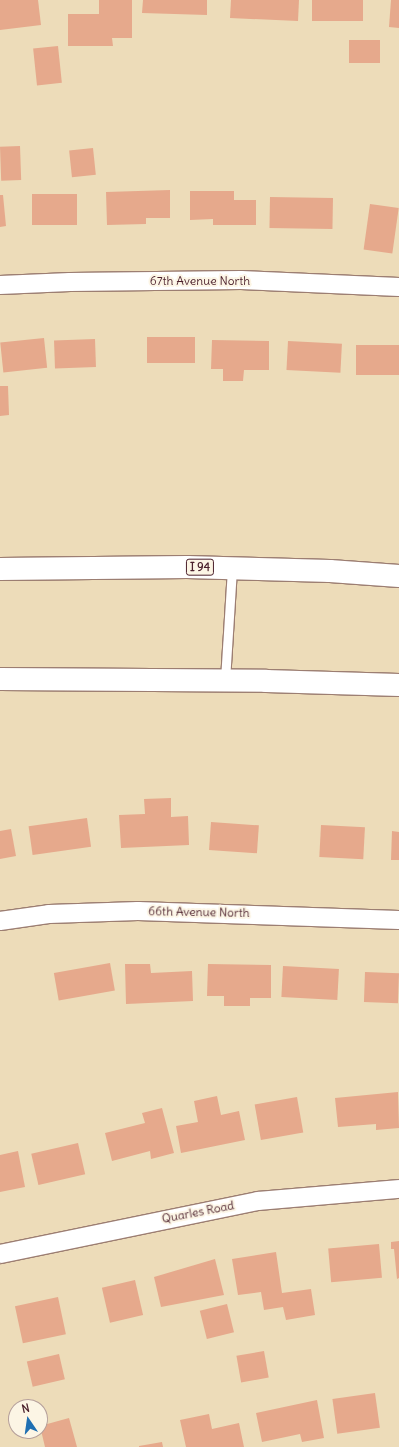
<!DOCTYPE html>
<html>
<head>
<meta charset="utf-8">
<style>
  body { margin:0 }
  #map { position:relative; width:399px; height:1447px; overflow:hidden; background:#eddcb9; font-family:Delius,sans-serif }
  div>[style] { position:absolute }
  [style*='--x'] { left:calc(var(--x)*1px); top:calc(var(--y)*1px); width:calc(var(--w)*1px); rotate:calc(var(--a)*1deg) }
  .building>* { inset:0; background:#e6a98c; transform-origin:0 0 }
  .roads { filter:drop-shadow(1px 0 #9c7e72) drop-shadow(-1px 0 #9c7e72) drop-shadow(0 1px #9c7e72) drop-shadow(0 -1px #9c7e72) }
  .lane>* { height:9px; margin:-4.5px; padding:0 4.5px; transform-origin:4.5px; border-radius:4.5px; background:#fff }
  .street>* { height:18px; margin:-9px; padding:0 9px; transform-origin:9px; border-radius:9px; background:#fff }
  .highway>* { height:22px; margin:-11px; padding:0 11px; transform-origin:11px; border-radius:11px; background:#fff }
  span { translate:-50% -50%; white-space:nowrap; text-align:center; line-height:1.15; -webkit-text-stroke:4px #fcf5e5; paint-order:stroke }
  .shield-label span { padding:1px 3px; background:#fcf5e5; border:1px solid; border-radius:3px; -webkit-text-stroke-width:0 }
  .shield-label { font-size:11px; color:#4a1f2b; font-weight:700 }
  .street-label { font-size:12px; color:#4a1f2b }
  .north { position:absolute; left:8px; top:1399px; width:40px; height:40px; box-sizing:border-box; background:#fcf5e5; border:1px solid #b59f9b; border-radius:50%; rotate:347deg; font-size:11px; font-weight:700; line-height:16px; text-align:center; color:#4a1f2b }
  .north::after { content:''; display:block; margin:auto; width:14px; height:18px; background:#1f6fb2; clip-path:polygon(50% 0,100% 100%,50% 72%,0 100%) }
</style>
</head>
<body>
<div id="map">
  <div class="building">
    <div style="clip-path:polygon(0 0,38px 0,41px 25px,0 30px)"></div>
    <div style="clip-path:polygon(99px 0,132px 0,132px 38px,112px 38px,113px 46px,68px 46px,68px 14px,99px 14px)"></div>
    <div style="clip-path:polygon(143px 0,207px 0,207px 15px,142px 13px)"></div>
    <div style="clip-path:polygon(231px 0,299px 0,298px 21px,230px 18px)"></div>
    <div style="left:312px;top:0;width:51px;height:21px"></div>
    <div style="clip-path:polygon(391px 0,399px 0,399px 28px,389px 27px)"></div>
    <div style="left:349px;top:40px;width:31px;height:23px"></div>
    <div style="left:58px;top:46px;width:37px;height:25px;rotate:84deg"></div>
    <div style="left:20px;top:146px;width:34px;height:20px;rotate:88deg"></div>
    <div style="left:93px;top:148px;width:27px;height:24px;rotate:84deg"></div>
    <div style="clip-path:polygon(170px 190px,170px 218px,146px 218px,146px 224px,107px 225px,106px 192px)"></div>
    <div style="clip-path:polygon(190px 191px,234px 191px,234px 200px,256px 200px,256px 225px,213px 225px,213px 219px,190px 220px)"></div>
    <div style="left:32px;top:194px;width:45px;height:31px"></div>
    <div style="clip-path:polygon(0 195px,3px 195px,6px 226px,0 227px)"></div>
    <div style="left:270px;top:197px;width:63px;height:31px;rotate:1deg"></div>
    <div style="left:370px;top:204px;width:29px;height:46px;rotate:8deg"></div>
    <div style="left:195px;top:337px;width:26px;height:48px;rotate:90deg"></div>
    <div style="left:44px;top:338px;width:30px;height:44px;rotate:84deg"></div>
    <div style="left:95px;top:339px;width:28px;height:41px;rotate:88deg"></div>
    <div style="clip-path:polygon(212px 340px,269px 341px,269px 370px,244px 370px,243px 381px,223px 381px,223px 369px,211px 369px)"></div>
    <div style="left:288px;top:341px;width:54px;height:29px;rotate:3deg"></div>
    <div style="left:399px;top:345px;width:30px;height:43px;rotate:90deg"></div>
    <div style="clip-path:polygon(0 386px,8px 386px,9px 415px,0 416px)"></div>
    <div style="clip-path:polygon(171px 798px,171px 817px,188px 816px,189px 845px,121px 848px,119px 815px,145px 814px,144px 799px)"></div>
    <div style="left:87px;top:818px;width:29px;height:59px;rotate:82deg"></div>
    <div style="left:211px;top:822px;width:48px;height:28px;rotate:4deg"></div>
    <div style="left:321px;top:825px;width:44px;height:32px;rotate:3deg"></div>
    <div style="clip-path:polygon(11px 829px,16px 856px,0 859px,0 831px)"></div>
    <div style="clip-path:polygon(392px 831px,399px 832px,399px 860px,391px 860px)"></div>
    <div style="left:110px;top:963px;width:28px;height:57px;rotate:80deg"></div>
    <div style="clip-path:polygon(125px 964px,150px 964px,151px 973px,192px 971px,193px 1001px,126px 1004px)"></div>
    <div style="clip-path:polygon(208px 964px,271px 965px,271px 998px,250px 998px,250px 1006px,224px 1006px,224px 996px,207px 996px)"></div>
    <div style="left:283px;top:966px;width:56px;height:31px;rotate:3deg"></div>
    <div style="left:365px;top:972px;width:34px;height:30px;rotate:2deg"></div>
    <div style="clip-path:polygon(398px 1092px,399px 1128px,376px 1130px,376px 1124px,338px 1127px,335px 1098px)"></div>
    <div style="clip-path:polygon(217px 1096px,221px 1115px,239px 1111px,245px 1140px,181px 1153px,176px 1126px,198px 1122px,194px 1101px)"></div>
    <div style="left:297px;top:1097px;width:36px;height:43px;rotate:80deg"></div>
    <div style="clip-path:polygon(162px 1108px,174px 1153px,151px 1159px,150px 1151px,112px 1161px,105px 1133px,145px 1123px,142px 1113px)"></div>
    <div style="left:78px;top:1143px;width:32px;height:48px;rotate:77deg"></div>
    <div style="clip-path:polygon(18px 1151px,25px 1187px,0 1192px,0 1155px)"></div>
    <div style="clip-path:polygon(399px 1241px,399px 1278px,397px 1279px,394px 1249px,391px 1249px,391px 1242px)"></div>
    <div style="left:379px;top:1244px;width:34px;height:51px;rotate:85deg"></div>
    <div style="clip-path:polygon(276px 1252px,282px 1293px,311px 1289px,315px 1315px,286px 1320px,283px 1307px,264px 1310px,261px 1292px,238px 1295px,232px 1259px)"></div>
    <div style="clip-path:polygon(215px 1259px,224px 1295px,161px 1307px,154px 1277px)"></div>
    <div style="left:135px;top:1280px;width:36px;height:34px;rotate:77deg"></div>
    <div style="left:58px;top:1297px;width:38px;height:44px;rotate:78deg"></div>
    <div style="left:227px;top:1304px;width:29px;height:28px;rotate:76deg"></div>
    <div style="left:264px;top:1351px;width:27px;height:28px;rotate:80deg"></div>
    <div style="left:59px;top:1354px;width:26px;height:33px;rotate:77deg"></div>
    <div style="left:375px;top:1393px;width:35px;height:43px;rotate:82deg"></div>
    <div style="clip-path:polygon(317px 1400px,324px 1438px,302px 1442px,300px 1434px,262px 1442px,256px 1413px)"></div>
    <div style="clip-path:polygon(209px 1414px,212px 1429px,239px 1423px,244px 1447px,186px 1447px,180px 1420px)"></div>
    <div style="clip-path:polygon(69px 1418px,77px 1447px,45px 1447px,40px 1426px)"></div>
    <div style="clip-path:polygon(162px 1442px,163px 1447px,139px 1447px,139px 1446px)"></div>
  </div>
  <div class="roads">
    <div class="lane">
      <div style="--x:225;--y:680;--w:112;--a:-86.4"></div>
    </div>
    <div class="street">
      <div style="--x:0;--y:285;--w:70;--a:-2.5"></div>
      <div style="--x:70;--y:282;--w:171;--a:-0.7"></div>
      <div style="--x:241;--y:280;--w:158;--a:2.5"></div>
      <div style="--x:0;--y:921;--w:49;--a:-8.1"></div>
      <div style="--x:49;--y:914;--w:89;--a:-1.9"></div>
      <div style="--x:138;--y:911;--w:261;--a:2"></div>
      <div style="--x:0;--y:1254;--w:263;--a:-11.6"></div>
      <div style="--x:258;--y:1201;--w:142;--a:-4.9"></div>
    </div>
    <div class="highway">
      <div style="--x:0;--y:569;--w:187;--a:-0.6"></div>
      <div style="--x:187;--y:567;--w:143;--a:1.6"></div>
      <div style="--x:330;--y:571;--w:69;--a:4.1"></div>
      <div style="--x:0;--y:679;--w:266;--a:0.4"></div>
      <div style="--x:266;--y:681;--w:133;--a:1.7"></div>
    </div>
  </div>
  <div class="shield-label">
    <span style="left:200px;top:567px">I 94</span>
  </div>
  <div class="street-label">
    <span style="left:200px;top:281px">67th Avenue North</span>
    <span style="left:199px;top:912px;rotate:1deg">66th Avenue North</span>
    <span style="left:198px;top:1212px;rotate:-11deg">Quarles Road</span>
  </div>
  <div class="north">N</div>
</div>
</body>
</html>
